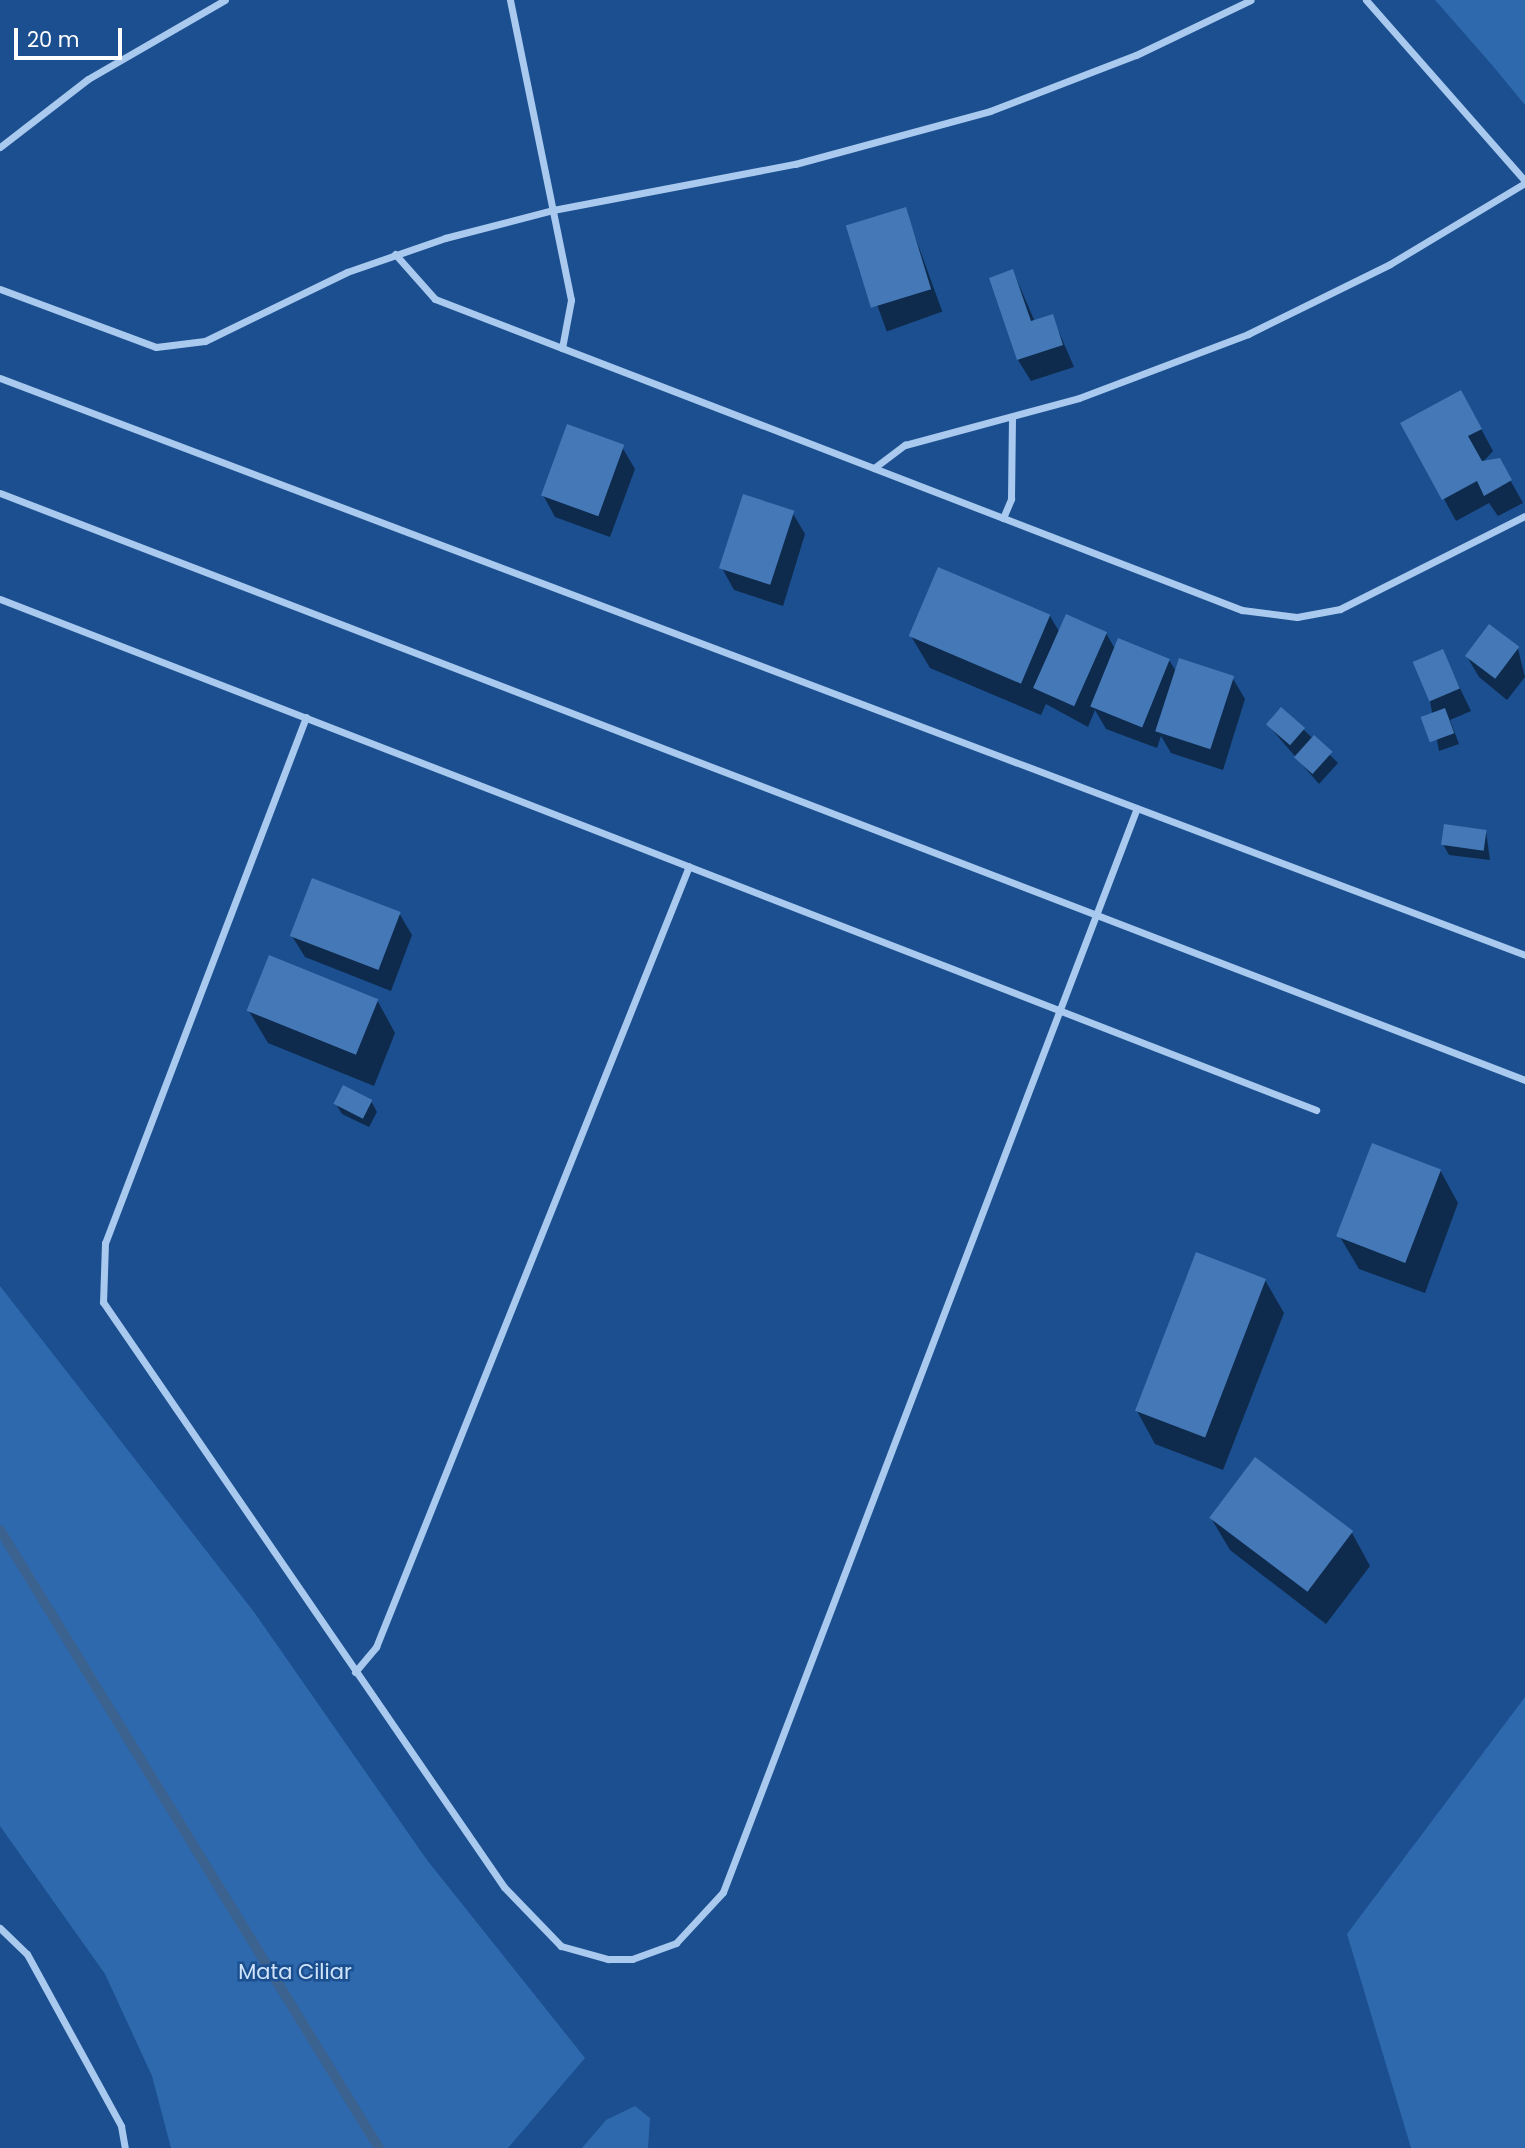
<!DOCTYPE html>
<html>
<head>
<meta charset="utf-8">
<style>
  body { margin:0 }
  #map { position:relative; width:1525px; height:2148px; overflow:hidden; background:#1b4f8f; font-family:Poppins,sans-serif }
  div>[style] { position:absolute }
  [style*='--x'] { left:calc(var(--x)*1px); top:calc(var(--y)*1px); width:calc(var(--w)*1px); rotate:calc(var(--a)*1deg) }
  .green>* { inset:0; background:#2e69ad }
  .shadow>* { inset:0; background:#0007; transform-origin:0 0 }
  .stream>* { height:10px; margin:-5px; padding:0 5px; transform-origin:5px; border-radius:5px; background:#3c6290 }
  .building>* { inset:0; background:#4478b7; transform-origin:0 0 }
  .minor>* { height:7px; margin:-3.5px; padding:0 3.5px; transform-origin:3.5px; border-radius:3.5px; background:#a9c9ee }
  span { translate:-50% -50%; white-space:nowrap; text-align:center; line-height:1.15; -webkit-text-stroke:5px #1b4f8f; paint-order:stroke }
  .park-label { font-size:21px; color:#cfe3fa }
  .scale { position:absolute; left:14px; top:28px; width:108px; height:32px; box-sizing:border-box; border:4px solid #fff; border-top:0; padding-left:9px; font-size:21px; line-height:24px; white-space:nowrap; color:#fff; -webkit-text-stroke:5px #1b4f8f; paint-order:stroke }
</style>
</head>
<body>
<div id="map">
  <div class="green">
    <div style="clip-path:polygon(1435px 0,1525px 0,1525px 105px,1492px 65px)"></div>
    <div style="clip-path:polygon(0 1286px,254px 1612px,427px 1860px,585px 2058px,508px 2148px,171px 2148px,152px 2076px,105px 1974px,0 1826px)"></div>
    <div style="clip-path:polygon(1525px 1697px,1525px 2148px,1411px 2148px,1347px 1934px)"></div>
    <div style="clip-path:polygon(635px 2106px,650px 2118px,648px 2148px,582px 2148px,606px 2120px)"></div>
  </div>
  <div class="shadow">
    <div style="left:905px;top:209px;width:109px;height:59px;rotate:70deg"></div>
    <div style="clip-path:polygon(1013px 271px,1035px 322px,1052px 316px,1074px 367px,1031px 381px,1018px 360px)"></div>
    <div style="clip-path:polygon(1473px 414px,1493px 451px,1482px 463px,1499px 460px,1523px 503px,1498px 516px,1489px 503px,1456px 521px,1444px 499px)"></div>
    <div style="clip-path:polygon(622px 447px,635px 469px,610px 537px,555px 517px,543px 495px)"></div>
    <div style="clip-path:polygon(792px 512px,805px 534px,783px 606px,734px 590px,722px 568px)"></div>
    <div style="clip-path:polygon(1050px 616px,1060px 633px,1106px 633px,1115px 649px,1169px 660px,1177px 673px,1232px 677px,1245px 699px,1223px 770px,1171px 753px,1161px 736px,1157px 748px,1106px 729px,1095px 710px,1088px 727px,1046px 704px,1041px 715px,930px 668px,911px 636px)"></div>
    <div style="clip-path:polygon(1518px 649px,1525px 677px,1507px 700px,1479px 677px,1466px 655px)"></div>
    <div style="clip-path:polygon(1442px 651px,1471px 711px,1450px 720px,1459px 744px,1439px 751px,1430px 701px)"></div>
    <div style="clip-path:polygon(1268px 725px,1303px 729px,1338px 763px,1319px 784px)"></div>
    <div style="clip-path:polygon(1486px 831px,1490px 860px,1449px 855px,1443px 844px)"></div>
    <div style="clip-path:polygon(399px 913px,412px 935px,391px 991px,305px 957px,292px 936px)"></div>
    <div style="clip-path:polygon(377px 1000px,395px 1033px,374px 1086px,268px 1043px,249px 1011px)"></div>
    <div style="clip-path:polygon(371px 1101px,377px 1112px,369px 1127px,342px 1114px,336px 1104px)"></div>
    <div style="clip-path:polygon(1440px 1170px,1458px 1203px,1425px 1293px,1359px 1269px,1340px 1237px)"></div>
    <div style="clip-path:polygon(1265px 1280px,1284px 1313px,1223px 1470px,1155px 1444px,1137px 1411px)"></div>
    <div style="clip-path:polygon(1211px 1518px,1352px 1533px,1370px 1566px,1326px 1624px,1230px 1550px)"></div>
  </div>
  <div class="stream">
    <div style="--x:0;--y:1530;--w:725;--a:58.48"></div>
  </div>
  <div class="building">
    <div style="left:906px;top:207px;width:86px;height:63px;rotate:73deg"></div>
    <div style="clip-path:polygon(1013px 269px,1031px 321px,1053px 314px,1063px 345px,1017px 360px,989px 278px)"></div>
    <div style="clip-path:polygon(1461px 390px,1482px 429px,1468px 436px,1482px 461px,1500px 458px,1512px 480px,1484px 496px,1477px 481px,1442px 500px,1400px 423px)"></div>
    <div style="left:567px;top:424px;width:61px;height:76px;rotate:20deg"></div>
    <div style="left:743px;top:494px;width:54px;height:78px;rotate:18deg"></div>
    <div style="left:938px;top:567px;width:122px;height:75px;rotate:23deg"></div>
    <div style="left:1066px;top:614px;width:45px;height:81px;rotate:24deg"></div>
    <div style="left:1489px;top:624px;width:38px;height:40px;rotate:37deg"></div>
    <div style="left:1118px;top:638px;width:56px;height:74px;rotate:22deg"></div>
    <div style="left:1443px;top:649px;width:43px;height:33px;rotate:67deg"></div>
    <div style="left:1179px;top:658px;width:58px;height:77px;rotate:18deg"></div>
    <div style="left:1281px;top:707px;width:32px;height:23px;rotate:41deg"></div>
    <div style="left:1445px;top:708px;width:27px;height:26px;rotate:70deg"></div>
    <div style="left:1314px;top:735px;width:25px;height:30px;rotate:42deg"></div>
    <div style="left:1444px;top:824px;width:43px;height:21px;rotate:8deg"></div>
    <div style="left:312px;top:878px;width:95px;height:62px;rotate:21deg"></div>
    <div style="left:269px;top:955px;width:118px;height:60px;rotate:22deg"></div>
    <div style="left:343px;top:1085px;width:33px;height:21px;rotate:27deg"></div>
    <div style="left:1372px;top:1143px;width:74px;height:100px;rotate:21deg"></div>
    <div style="left:1196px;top:1252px;width:75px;height:170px;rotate:21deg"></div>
    <div style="left:1255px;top:1457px;width:123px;height:76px;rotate:37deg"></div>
  </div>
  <div class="minor">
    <div style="--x:510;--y:0;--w:306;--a:78.5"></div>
    <div style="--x:571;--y:300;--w:49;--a:100.6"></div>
    <div style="--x:1366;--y:0;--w:241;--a:48.7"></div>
    <div style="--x:0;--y:147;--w:111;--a:-37.7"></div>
    <div style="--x:88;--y:79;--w:158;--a:-30"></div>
    <div style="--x:395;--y:254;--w:60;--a:48.4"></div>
    <div style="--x:435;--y:299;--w:865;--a:21.08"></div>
    <div style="--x:1242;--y:610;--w:55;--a:7.3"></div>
    <div style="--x:1297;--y:617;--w:44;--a:-10.5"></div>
    <div style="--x:1340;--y:609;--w:207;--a:-26.7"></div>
    <div style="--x:0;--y:289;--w:166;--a:20.4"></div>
    <div style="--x:156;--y:347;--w:49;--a:-7"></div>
    <div style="--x:205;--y:341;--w:158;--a:-25.9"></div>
    <div style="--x:347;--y:272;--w:104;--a:-19.1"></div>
    <div style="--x:445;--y:238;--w:112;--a:-14.5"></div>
    <div style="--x:553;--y:210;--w:246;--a:-10.8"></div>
    <div style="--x:795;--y:164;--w:202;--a:-15.2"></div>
    <div style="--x:990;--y:111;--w:156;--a:-21"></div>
    <div style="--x:1136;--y:55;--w:127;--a:-25.6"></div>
    <div style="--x:0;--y:378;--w:1631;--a:20.72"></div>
    <div style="--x:874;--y:468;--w:39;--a:-37"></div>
    <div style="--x:905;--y:445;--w:180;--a:-15.1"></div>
    <div style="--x:1079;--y:398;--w:181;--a:-20.7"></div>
    <div style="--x:1248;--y:334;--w:158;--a:-26.2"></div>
    <div style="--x:1390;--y:264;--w:157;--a:-31"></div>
    <div style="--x:0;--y:493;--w:1634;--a:21.05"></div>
    <div style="--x:1003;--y:518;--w:21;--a:-67"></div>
    <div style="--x:1011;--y:499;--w:81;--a:-89.3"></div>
    <div style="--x:0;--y:599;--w:1412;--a:21.22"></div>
    <div style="--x:306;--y:717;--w:563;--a:110.91"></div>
    <div style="--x:105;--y:1243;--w:59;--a:91.9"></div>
    <div style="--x:103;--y:1302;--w:709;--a:55.57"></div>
    <div style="--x:504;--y:1887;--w:82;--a:46"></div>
    <div style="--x:561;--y:1946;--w:49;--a:15.5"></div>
    <div style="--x:608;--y:1959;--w:24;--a:0"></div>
    <div style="--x:632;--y:1959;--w:47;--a:-20"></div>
    <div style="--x:676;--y:1943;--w:69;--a:-47.3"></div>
    <div style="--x:723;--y:1892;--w:1160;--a:-69.1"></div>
    <div style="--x:355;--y:1672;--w:33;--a:-50"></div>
    <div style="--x:376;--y:1647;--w:841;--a:-68.16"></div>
    <div style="--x:0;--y:1928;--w:37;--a:44"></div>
    <div style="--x:27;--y:1954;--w:196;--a:61.3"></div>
    <div style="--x:121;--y:2126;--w:22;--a:80"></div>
  </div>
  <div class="park-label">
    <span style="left:295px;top:1972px">Mata Ciliar</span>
  </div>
  <div class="scale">20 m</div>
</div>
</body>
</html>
